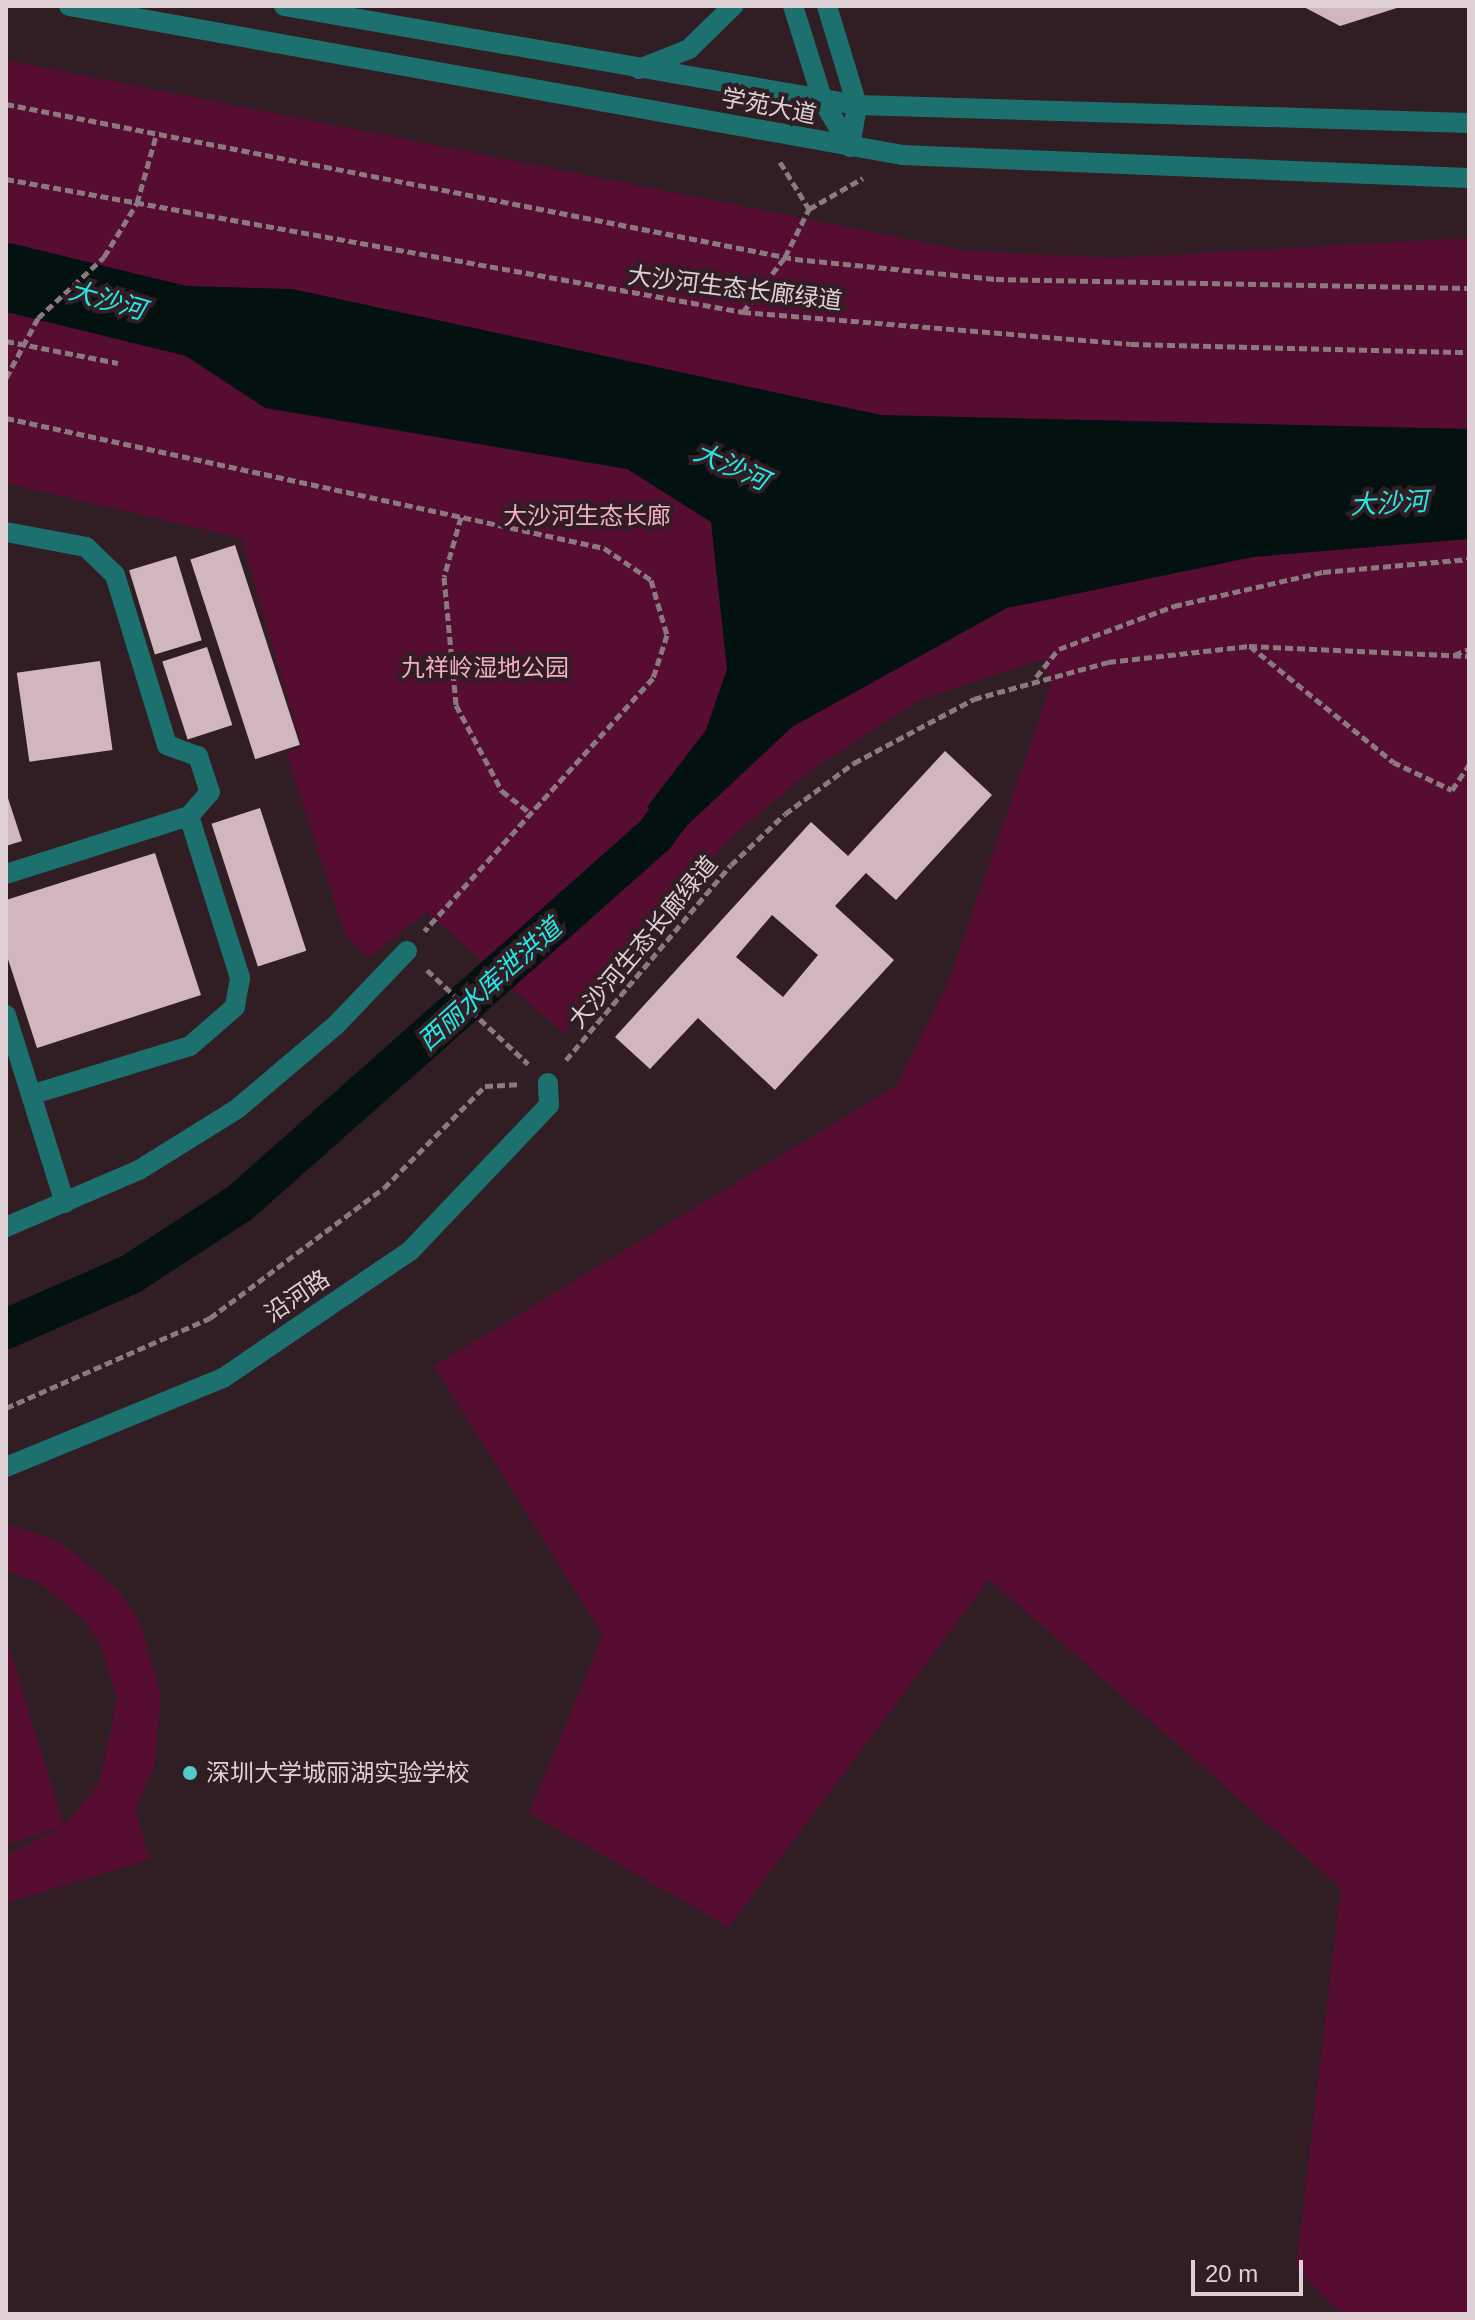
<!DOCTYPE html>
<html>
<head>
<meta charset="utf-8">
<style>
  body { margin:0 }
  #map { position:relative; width:1475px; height:2320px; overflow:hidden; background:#311d24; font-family:Arial,"Noto Sans SC",sans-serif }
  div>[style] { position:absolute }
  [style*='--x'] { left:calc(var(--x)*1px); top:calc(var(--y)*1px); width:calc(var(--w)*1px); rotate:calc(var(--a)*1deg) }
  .green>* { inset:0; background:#570d31 }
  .water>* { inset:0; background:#031110 }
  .canal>* { height:40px; margin:-20px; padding:0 20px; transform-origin:20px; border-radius:20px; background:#031110 }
  .river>* { height:68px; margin:-34px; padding:0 34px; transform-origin:34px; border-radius:34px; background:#031110 }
  .building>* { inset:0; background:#d2b6bf; transform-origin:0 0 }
  .path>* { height:5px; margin-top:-2.5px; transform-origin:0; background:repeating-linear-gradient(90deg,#8a797e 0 8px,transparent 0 12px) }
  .minor>* { height:20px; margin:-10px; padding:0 10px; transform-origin:10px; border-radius:10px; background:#1c716f }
  .dots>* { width:22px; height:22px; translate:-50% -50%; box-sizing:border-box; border:4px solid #311d24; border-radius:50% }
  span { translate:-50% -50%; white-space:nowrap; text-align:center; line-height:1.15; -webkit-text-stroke:8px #311d24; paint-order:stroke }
  .street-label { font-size:24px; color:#ded0d4 }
  .park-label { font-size:24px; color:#f2aec5 }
  .poi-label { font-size:24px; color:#ded0d4 }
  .left { translate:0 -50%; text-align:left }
  .water-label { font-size:26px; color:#22ebe7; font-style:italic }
  .frame { position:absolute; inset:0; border:8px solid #ded0d4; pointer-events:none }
  .scale { position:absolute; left:1191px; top:2260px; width:112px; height:36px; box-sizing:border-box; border:4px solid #ded0d4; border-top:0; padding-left:10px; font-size:24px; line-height:28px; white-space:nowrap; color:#ded0d4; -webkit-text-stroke:6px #311d24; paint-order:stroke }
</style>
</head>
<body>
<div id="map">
  <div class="green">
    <div style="clip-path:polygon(6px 60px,967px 251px,1117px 258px,1469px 238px,1469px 2314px,1342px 2314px,1296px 2268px,1341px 1888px,989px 1579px,729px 1927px,529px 1813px,603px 1635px,434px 1366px,896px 1086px,949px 981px,1050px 687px,1044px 659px,921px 699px,811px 770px,728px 840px,563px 1033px,427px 912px,369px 957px,346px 936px,286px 753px,302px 747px,241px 538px,6px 483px)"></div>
    <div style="clip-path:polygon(6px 1524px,60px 1542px,118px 1590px,139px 1621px,161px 1694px,154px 1768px,135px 1810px,150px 1859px,6px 1903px,6px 1856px,61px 1828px,6px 1844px,6px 1638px,64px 1826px,100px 1782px,117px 1698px,100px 1643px,83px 1619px,39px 1583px,6px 1570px)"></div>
  </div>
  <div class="water">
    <div style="clip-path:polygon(187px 286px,292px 289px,881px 415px,1469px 429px,1469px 539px,1253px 557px,1007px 608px,792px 727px,679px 833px,647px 807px,706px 730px,727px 669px,711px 522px,627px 469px,265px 408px,163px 341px,168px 297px)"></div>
  </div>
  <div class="canal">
    <div style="--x:6;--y:1329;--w:137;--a:-23.7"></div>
    <div style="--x:131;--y:1274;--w:130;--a:-33.1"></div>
    <div style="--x:240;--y:1203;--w:555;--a:-41.56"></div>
    <div style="--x:655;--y:835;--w:71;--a:-53.6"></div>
  </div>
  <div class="river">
    <div style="--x:6;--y:277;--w:258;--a:13.7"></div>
  </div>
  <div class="building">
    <div style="clip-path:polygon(1302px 6px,1399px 6px,1400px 7px,1340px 26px)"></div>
    <div style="left:235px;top:545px;width:210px;height:47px;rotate:72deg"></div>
    <div style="left:176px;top:556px;width:88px;height:49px;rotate:73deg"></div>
    <div style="left:207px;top:647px;width:82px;height:47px;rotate:72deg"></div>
    <div style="left:100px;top:661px;width:90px;height:84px;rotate:82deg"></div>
    <div style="clip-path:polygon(evenodd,945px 751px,992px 795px,896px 900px,866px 873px,835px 906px,894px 960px,775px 1090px,698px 1018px,650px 1069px,615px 1037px,811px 822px,848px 856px,945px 751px,772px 915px,818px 955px,783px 997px,736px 957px,772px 915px)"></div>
    <div style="clip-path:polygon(6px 792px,22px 841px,6px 846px)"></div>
    <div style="left:260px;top:808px;width:150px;height:51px;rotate:72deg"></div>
    <div style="clip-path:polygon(155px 853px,201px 995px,37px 1048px,6px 953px,6px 900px)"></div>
  </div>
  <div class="path">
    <div style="--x:6;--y:104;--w:804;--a:11.11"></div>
    <div style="--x:795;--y:259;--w:202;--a:5.7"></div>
    <div style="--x:996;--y:279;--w:473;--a:1.1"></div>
    <div style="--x:780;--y:162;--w:55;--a:58.3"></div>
    <div style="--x:6;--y:179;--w:749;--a:10.23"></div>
    <div style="--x:743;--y:312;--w:389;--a:4.7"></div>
    <div style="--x:1131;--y:344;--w:338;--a:1.4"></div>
    <div style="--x:743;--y:312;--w:69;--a:-52.6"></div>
    <div style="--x:785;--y:257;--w:54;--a:-63.4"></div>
    <div style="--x:809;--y:209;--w:62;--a:-29.9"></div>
    <div style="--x:6;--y:341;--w:114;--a:11.1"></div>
    <div style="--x:6;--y:378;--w:68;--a:-61.9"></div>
    <div style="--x:38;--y:318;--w:90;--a:-42.7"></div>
    <div style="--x:104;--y:257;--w:63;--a:-58.6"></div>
    <div style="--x:137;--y:203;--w:70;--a:-74.2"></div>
    <div style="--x:6;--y:418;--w:612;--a:12.26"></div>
    <div style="--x:604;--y:548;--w:57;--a:34.2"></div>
    <div style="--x:651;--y:580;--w:57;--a:73.8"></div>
    <div style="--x:667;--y:635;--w:45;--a:108"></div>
    <div style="--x:653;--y:678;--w:341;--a:132.1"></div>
    <div style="--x:461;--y:517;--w:62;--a:105.8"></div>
    <div style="--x:444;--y:577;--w:129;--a:84.6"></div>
    <div style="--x:456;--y:705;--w:98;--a:61.9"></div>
    <div style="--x:502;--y:791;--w:37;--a:38"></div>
    <div style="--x:1250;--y:646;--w:184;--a:39"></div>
    <div style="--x:1393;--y:762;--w:65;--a:25.4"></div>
    <div style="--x:1452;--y:790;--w:30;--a:-56"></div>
    <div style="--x:1454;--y:655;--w:16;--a:-22"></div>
    <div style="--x:1036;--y:677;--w:36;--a:-51"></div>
    <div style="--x:1059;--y:649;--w:123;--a:-20.5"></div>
    <div style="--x:1174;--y:606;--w:153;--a:-12.9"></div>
    <div style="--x:1323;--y:572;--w:147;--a:-5.1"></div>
    <div style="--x:427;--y:970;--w:138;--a:42.9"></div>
    <div style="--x:566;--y:1060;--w:255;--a:-49.8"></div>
    <div style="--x:731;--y:865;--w:74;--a:-43.4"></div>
    <div style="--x:785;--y:814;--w:86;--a:-36.5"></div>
    <div style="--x:854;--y:763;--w:136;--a:-28.1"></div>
    <div style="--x:974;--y:699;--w:139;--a:-15.4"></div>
    <div style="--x:1108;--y:662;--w:142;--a:-6.5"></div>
    <div style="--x:1249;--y:646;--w:220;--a:2.6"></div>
    <div style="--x:6;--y:1408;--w:223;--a:-23.8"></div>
    <div style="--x:210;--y:1318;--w:217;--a:-36.8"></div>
    <div style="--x:384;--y:1188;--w:144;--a:-45.3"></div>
    <div style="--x:485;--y:1086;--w:34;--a:-3"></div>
  </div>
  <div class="minor">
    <div style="--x:69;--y:6;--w:846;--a:10.14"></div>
    <div style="--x:902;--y:155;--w:567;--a:2.32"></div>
    <div style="--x:284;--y:6;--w:581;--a:9.8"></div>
    <div style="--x:857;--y:105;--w:612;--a:1.68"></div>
    <div style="--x:793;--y:6;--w:100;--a:72.5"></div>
    <div style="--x:823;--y:101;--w:53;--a:59.6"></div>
    <div style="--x:850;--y:147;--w:43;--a:-80.5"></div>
    <div style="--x:857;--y:105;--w:103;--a:-106.9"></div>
    <div style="--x:639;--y:69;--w:54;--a:-21.8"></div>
    <div style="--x:689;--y:49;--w:62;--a:-44.3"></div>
    <div style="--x:6;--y:532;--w:81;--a:10.6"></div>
    <div style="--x:86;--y:547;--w:40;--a:44"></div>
    <div style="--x:115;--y:575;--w:178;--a:73"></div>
    <div style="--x:167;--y:745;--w:33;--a:20"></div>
    <div style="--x:198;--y:756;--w:38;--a:72"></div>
    <div style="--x:210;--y:792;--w:32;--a:131"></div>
    <div style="--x:189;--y:816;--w:170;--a:72.5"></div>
    <div style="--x:240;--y:978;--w:29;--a:100"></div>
    <div style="--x:235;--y:1007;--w:60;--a:139.1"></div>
    <div style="--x:190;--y:1046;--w:166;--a:162.9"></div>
    <div style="--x:6;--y:874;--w:192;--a:-17.6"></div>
    <div style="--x:6;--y:1015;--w:197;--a:72.6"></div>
    <div style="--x:6;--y:1227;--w:145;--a:-23.2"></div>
    <div style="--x:139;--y:1170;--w:115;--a:-31.9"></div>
    <div style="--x:237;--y:1109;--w:128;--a:-40.3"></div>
    <div style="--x:335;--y:1026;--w:104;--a:-46.2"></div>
    <div style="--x:6;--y:1467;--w:235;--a:-22.3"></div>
    <div style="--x:223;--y:1378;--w:227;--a:-34.2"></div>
    <div style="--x:411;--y:1250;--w:200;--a:-46.4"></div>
    <div style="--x:549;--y:1105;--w:22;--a:-93"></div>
  </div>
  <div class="dots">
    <div style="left:190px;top:1773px;background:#53cdca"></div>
  </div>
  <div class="street-label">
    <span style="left:769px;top:106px;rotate:11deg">学苑大道</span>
    <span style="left:735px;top:288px;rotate:7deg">大沙河生态长廊绿道</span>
    <span style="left:643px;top:942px;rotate:-50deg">大沙河生态长廊绿道</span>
    <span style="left:297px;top:1296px;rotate:-34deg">沿河路</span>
  </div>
  <div class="park-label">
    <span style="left:587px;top:516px">大沙河生态长廊</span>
    <span style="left:485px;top:668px">九祥岭湿地公园</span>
  </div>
  <div class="poi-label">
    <span class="left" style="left:206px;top:1773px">深圳大学城丽湖实验学校</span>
  </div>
  <div class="water-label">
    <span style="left:107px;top:301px;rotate:16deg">大沙河</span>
    <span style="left:731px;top:467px;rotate:24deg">大沙河</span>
    <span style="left:1389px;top:504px;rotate:-3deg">大沙河</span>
    <span style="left:490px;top:985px;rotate:-42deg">西丽水库泄洪道</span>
  </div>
  <div class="frame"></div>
  <div class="scale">20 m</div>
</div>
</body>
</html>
